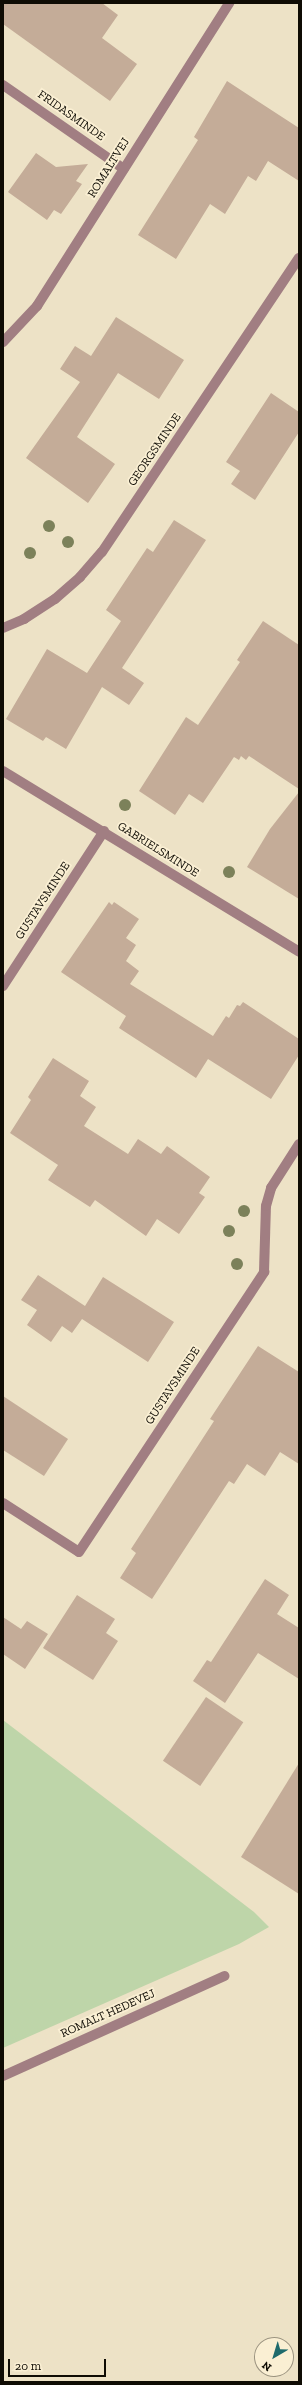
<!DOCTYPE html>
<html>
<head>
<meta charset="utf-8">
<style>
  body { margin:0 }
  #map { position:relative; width:302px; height:2385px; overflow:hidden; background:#ede2c6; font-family:"Zilla Slab",serif }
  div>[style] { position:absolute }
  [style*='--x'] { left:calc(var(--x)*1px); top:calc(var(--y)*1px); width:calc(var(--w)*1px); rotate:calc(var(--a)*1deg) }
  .green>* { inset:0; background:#bed5a9 }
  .building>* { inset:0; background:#c4ac98; transform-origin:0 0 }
  .minor>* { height:10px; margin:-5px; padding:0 5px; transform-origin:5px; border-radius:5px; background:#a17e82 }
  .tertiary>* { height:10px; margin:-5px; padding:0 5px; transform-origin:5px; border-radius:5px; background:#a17e82 }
  .trees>* { width:12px; height:12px; margin:-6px; border-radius:50%; background:#7c815a }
  span { translate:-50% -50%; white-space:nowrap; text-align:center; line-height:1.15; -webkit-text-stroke:3.5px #faefd3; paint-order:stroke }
  .street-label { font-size:12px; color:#0f0c04 }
  .frame { position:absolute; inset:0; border:4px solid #0f0c04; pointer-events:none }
  .north { position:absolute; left:254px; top:2337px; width:40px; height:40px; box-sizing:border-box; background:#faefd3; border:1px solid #9c9480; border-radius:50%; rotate:218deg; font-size:11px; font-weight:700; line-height:16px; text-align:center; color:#0f0c04 }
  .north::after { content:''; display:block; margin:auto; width:14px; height:18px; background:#1f6b6c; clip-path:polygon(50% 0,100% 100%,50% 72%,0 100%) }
  .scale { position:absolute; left:8px; top:2359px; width:98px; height:18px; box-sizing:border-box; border:2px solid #0f0c04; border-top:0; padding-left:5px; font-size:12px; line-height:14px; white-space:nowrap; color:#0f0c04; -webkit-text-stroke:3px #faefd3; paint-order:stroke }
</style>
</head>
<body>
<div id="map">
  <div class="green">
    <div style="clip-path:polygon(3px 1720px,254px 1912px,269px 1927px,239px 1944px,3px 2048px)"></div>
  </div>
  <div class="building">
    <div style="clip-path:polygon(3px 3px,102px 3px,118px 15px,102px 38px,137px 64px,110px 101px,3px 24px)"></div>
    <div style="clip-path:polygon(227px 81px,299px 128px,299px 181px,268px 161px,256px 181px,248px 176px,225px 214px,210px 204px,176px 259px,138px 235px,198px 140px,194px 137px)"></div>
    <div style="clip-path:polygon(36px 153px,56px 167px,88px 164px,76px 181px,82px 184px,61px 214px,54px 210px,47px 220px,8px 192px)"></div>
    <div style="clip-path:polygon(116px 317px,184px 360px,159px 399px,118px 373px,77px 437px,115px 464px,88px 503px,26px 458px,80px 382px,60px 369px,75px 346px,91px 356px)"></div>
    <div style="clip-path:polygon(271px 393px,299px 412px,299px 432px,255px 500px,231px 484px,240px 471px,226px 462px)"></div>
    <div style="clip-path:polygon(174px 520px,206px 540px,122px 668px,144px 683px,129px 705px,102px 687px,66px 749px,46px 737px,43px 741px,6px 719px,47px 649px,87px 673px,121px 621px,106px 610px,147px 548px,153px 552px)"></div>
    <div style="clip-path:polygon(263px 621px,299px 645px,299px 789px,249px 756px,246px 760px,241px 756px,239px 760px,234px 757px,203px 803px,189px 794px,175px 815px,139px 791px,186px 717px,198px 725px,240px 662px,237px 660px)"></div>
    <div style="clip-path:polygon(299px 792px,299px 899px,247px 867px,270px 829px)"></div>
    <div style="clip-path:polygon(109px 902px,112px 905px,114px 902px,139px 919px,126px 938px,136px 945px,126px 961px,139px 971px,130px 984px,213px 1036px,226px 1016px,229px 1018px,237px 1005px,240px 1006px,243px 1002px,299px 1039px,299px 1055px,271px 1099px,208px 1059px,196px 1078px,119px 1028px,126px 1016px,61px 972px)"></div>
    <div style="clip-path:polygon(53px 1058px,89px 1081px,80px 1096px,96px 1107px,84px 1126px,128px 1154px,138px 1139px,161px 1154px,167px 1146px,210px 1177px,199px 1193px,205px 1197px,179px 1234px,157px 1219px,146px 1236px,95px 1200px,90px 1207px,48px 1180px,58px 1165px,10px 1133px,31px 1100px,28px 1097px)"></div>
    <div style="clip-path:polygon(38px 1275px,85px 1306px,103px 1277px,174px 1322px,148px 1362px,82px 1319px,72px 1333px,62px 1326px,51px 1342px,27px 1325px,37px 1310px,21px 1300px)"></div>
    <div style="clip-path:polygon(258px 1346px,299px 1372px,299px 1464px,280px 1452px,265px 1476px,247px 1464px,234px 1484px,229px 1481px,152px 1599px,120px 1578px,136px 1553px,131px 1549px,214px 1421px,210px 1419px)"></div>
    <div style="clip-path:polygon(3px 1396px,68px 1439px,44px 1476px,3px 1450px)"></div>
    <div style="clip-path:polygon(265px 1579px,289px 1595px,277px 1614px,299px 1628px,299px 1679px,258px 1653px,225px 1703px,193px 1681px,207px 1660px,211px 1662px)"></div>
    <div style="clip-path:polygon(77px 1595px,115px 1619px,106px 1633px,118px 1641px,93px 1680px,43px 1648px)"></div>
    <div style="clip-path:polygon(3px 1617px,21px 1629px,27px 1621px,48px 1634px,25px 1669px,3px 1654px)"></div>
    <div style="left:206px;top:1697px;width:45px;height:77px;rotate:34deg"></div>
    <div style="clip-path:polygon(299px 1763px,299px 1894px,241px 1857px)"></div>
  </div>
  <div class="minor">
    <div style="--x:3;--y:85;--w:147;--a:34.8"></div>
    <div style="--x:3;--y:628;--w:23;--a:-23"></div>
    <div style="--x:24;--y:619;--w:37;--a:-33"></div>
    <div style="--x:55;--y:599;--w:33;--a:-41"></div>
    <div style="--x:80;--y:577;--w:33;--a:-49"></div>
    <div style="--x:102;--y:552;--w:354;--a:-56.2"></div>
    <div style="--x:3;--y:771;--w:347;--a:31.4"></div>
    <div style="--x:3;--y:986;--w:185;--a:-56.9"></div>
    <div style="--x:3;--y:1503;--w:90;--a:32.8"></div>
    <div style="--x:79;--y:1552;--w:336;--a:-56.5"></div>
    <div style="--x:264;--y:1272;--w:66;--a:-88.3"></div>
    <div style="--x:266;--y:1206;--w:19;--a:-74"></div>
    <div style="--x:271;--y:1188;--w:52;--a:-57.5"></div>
    <div style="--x:3;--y:2076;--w:243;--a:-24.3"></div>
  </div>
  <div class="tertiary">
    <div style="--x:3;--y:342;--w:50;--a:-46.6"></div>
    <div style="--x:37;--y:306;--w:359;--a:-57.6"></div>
  </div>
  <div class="trees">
    <div style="left:49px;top:526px"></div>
    <div style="left:68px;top:542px"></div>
    <div style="left:30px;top:553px"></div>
    <div style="left:125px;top:805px"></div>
    <div style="left:229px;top:872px"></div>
    <div style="left:244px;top:1211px"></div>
    <div style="left:229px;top:1231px"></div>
    <div style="left:237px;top:1264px"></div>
  </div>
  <div class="street-label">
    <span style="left:71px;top:116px;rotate:35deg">FRIDASMINDE</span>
    <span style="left:109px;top:168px;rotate:-58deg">ROMALTVEJ</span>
    <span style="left:155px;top:450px;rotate:-56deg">GEORGSMINDE</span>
    <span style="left:158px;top:850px;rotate:32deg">GABRIELSMINDE</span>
    <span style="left:43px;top:901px;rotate:-57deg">GUSTAVSMINDE</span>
    <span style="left:173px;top:1386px;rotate:-57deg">GUSTAVSMINDE</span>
    <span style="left:108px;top:2014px;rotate:-24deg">ROMALT HEDEVEJ</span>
  </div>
  <div class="frame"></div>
  <div class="north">N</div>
  <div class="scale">20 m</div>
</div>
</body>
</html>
